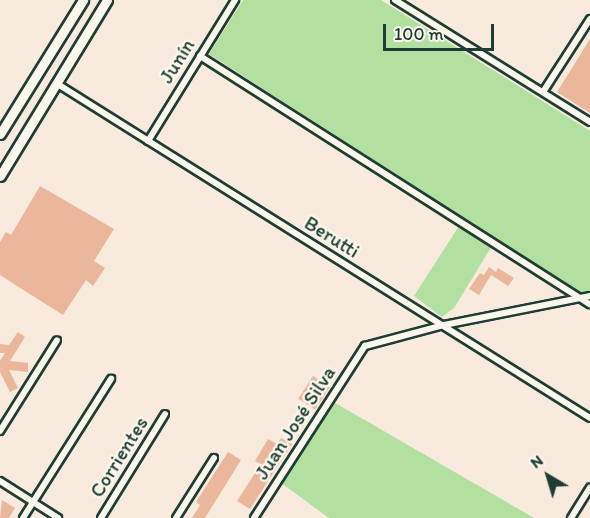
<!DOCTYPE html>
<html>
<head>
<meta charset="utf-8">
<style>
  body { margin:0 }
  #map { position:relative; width:590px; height:518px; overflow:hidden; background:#f8eadc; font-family:Itim,sans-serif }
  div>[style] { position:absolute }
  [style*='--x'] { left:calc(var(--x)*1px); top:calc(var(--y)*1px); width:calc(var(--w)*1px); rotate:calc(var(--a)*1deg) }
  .green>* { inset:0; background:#b1e0a0 }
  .building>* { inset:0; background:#eab69c; transform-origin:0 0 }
  .roads { filter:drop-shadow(2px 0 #1f3d34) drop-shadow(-2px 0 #1f3d34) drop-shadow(0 2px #1f3d34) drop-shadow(0 -2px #1f3d34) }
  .minor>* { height:6px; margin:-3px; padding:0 3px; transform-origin:3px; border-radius:3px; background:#fbf7ec }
  .secondary>* { height:9px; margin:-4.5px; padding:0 4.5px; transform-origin:4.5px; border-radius:4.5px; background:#fbf7ec }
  span { translate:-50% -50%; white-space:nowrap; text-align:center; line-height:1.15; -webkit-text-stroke:5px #fbf7ec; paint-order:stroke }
  .street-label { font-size:20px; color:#1f3d34 }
  .north { position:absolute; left:518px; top:446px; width:60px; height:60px; -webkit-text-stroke:4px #fbf7ec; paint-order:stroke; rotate:322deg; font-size:16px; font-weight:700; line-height:24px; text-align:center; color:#1f3d34 }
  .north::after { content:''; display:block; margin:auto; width:21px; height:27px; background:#1f3d34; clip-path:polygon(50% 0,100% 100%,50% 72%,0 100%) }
  .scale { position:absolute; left:383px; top:24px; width:111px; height:27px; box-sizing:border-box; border:3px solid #1f3d34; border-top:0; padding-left:8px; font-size:18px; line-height:21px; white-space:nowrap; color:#1f3d34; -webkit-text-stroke:4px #fbf7ec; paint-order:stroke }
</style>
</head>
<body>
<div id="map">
  <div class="green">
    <div style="clip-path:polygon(243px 0,381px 0,590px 131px,590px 293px,583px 294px,209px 54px)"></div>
    <div style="clip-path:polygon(459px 226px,492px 246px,454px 308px,442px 317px,414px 296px)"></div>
    <div style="clip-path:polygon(330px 400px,534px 518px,329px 518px,277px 480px)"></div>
  </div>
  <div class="building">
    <div style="clip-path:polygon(590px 39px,590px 113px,557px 92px)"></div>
    <div style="clip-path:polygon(40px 186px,114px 229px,94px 261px,105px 268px,93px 286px,86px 280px,63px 315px,0 275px,0 242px,6px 232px,11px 235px)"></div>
    <div style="clip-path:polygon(489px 267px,496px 272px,498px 268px,514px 278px,508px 286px,491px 275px,479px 295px,469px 289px,480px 273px,484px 275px)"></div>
    <div style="clip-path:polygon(18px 332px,25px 337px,10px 361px,28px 363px,28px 372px,9px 370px,18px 388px,10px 392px,0 372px,0 361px,5px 353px,0 353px,0 344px,9px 345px)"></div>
    <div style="left:313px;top:376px;width:20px;height:27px;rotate:33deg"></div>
    <div style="clip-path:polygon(281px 438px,292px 444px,250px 509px,237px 501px,261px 464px,255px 461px,268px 439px,277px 444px)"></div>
    <div style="clip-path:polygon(228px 452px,241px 460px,205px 518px,192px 518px,200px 505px,196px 502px)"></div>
    <div style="clip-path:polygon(2px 500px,15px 508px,9px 518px,0 518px)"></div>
  </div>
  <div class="roads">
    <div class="minor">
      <div style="--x:395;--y:0;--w:230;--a:32"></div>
      <div style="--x:200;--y:56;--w:462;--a:32.5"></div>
      <div style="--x:56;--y:83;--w:630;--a:32.1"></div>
      <div style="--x:543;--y:92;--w:87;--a:-57.2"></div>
      <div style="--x:148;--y:141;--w:166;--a:-58.3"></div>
      <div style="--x:0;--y:431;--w:107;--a:-57.9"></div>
      <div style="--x:0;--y:481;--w:69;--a:32.5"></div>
      <div style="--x:23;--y:518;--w:165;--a:-57.7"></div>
      <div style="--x:101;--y:518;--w:122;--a:-58.4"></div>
      <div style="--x:176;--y:518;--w:71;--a:-57.7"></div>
      <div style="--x:254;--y:518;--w:205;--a:-57.2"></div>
      <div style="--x:365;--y:346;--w:82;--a:-14.9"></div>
      <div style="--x:444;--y:325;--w:149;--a:-11.2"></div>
      <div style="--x:571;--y:518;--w:36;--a:-58"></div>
    </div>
    <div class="secondary">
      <div style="--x:0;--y:134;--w:158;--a:-58.2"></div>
      <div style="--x:0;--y:176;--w:206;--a:-58.7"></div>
    </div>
  </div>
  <div class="street-label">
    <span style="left:177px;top:61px;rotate:-58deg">Junín</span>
    <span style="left:332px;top:237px;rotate:32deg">Berutti</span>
    <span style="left:295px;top:423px;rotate:-57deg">Juan José Silva</span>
    <span style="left:119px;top:457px;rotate:-58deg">Corrientes</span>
  </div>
  <div class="north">N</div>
  <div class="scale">100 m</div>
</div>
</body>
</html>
